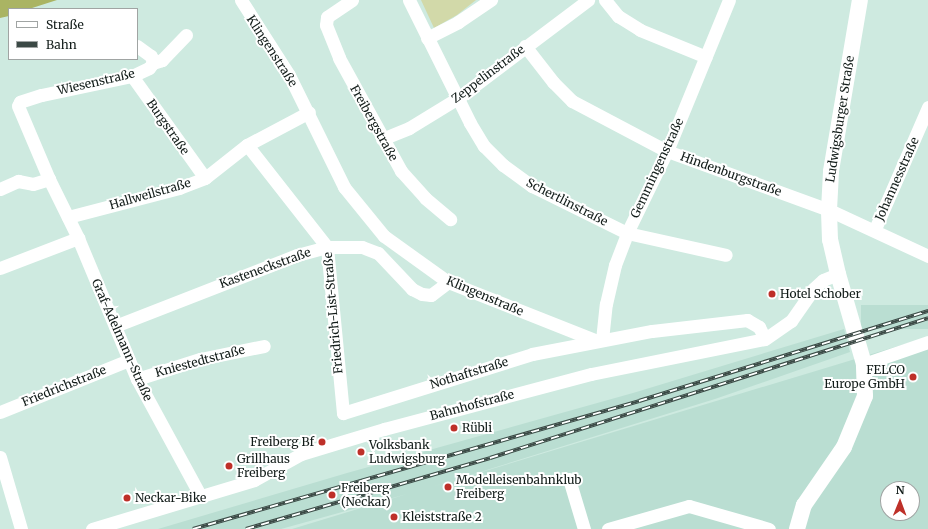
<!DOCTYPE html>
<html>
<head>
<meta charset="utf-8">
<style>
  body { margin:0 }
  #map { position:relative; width:928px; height:529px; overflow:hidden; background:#ceeae0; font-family:Merriweather,serif }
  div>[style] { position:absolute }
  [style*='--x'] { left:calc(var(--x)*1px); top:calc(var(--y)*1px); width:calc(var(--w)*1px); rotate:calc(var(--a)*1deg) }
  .built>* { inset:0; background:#baded2; transform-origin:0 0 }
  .green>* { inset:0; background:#d2d9a9 }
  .forest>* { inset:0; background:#aab463 }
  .minor>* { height:13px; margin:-6.5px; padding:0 6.5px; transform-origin:6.5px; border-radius:6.5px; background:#fff }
  .major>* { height:16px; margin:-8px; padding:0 8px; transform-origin:8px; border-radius:8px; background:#fff }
  .rail>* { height:4px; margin-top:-2px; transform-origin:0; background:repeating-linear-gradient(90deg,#fff 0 8px,#3b4945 0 16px); box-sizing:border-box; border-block:1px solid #3b4945 }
  .dots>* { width:11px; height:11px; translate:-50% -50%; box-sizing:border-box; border:2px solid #fff; border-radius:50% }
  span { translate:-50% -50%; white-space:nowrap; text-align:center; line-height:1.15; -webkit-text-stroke:4px #fff; paint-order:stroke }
  .street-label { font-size:12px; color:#121c19 }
  .poi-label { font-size:12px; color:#121c19 }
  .left { translate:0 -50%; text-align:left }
  .right { translate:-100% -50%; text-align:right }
  .legend { position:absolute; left:8px; top:8px; width:130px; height:52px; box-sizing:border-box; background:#fff; border:1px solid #a0a4a3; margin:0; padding:5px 7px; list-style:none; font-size:12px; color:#121c19 }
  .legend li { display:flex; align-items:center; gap:8px; height:20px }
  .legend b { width:20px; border:1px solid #a0a4a3 }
  .north { position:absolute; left:880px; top:481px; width:40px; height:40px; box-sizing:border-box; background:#fff; border:1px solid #a0a4a3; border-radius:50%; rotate:1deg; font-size:11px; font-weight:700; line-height:16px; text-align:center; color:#121c19 }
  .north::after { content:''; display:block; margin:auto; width:14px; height:18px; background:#be3029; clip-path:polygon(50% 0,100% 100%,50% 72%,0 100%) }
</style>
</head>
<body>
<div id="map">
  <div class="built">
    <div style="left:928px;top:305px;width:24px;height:67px;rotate:90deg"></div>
    <div style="clip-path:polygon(evenodd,844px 329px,850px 352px,715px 399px,432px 487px,928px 337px,928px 529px,292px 529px,407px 494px,281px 529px,158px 529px,347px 473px,633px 393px,844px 329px,888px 489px,912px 489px,912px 513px,888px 513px,888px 489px)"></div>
  </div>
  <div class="green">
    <div style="clip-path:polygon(421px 0,476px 0,457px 15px,434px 28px)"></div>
  </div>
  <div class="forest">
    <div style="clip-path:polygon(0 0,57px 0,29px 9px,9px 9px,9px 16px,0 18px)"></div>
  </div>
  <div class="minor">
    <div style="--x:241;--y:0;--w:89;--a:57.4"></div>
    <div style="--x:289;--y:75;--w:125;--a:63.8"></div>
    <div style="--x:344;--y:187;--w:63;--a:50.8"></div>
    <div style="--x:384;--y:236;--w:79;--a:35.7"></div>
    <div style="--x:448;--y:282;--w:160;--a:21.6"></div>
    <div style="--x:352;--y:0;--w:30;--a:146"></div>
    <div style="--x:327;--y:17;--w:8;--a:97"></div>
    <div style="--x:326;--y:25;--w:35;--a:68"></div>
    <div style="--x:339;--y:58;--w:129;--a:61.2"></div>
    <div style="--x:401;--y:171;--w:36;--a:48"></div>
    <div style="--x:425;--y:198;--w:33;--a:40"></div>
    <div style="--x:409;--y:0;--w:137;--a:63.6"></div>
    <div style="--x:470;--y:123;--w:27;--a:59"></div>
    <div style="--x:484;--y:146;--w:27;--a:45"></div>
    <div style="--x:503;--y:165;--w:36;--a:36"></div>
    <div style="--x:532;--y:186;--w:106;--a:26.3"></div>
    <div style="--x:627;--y:233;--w:101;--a:12.5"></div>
    <div style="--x:605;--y:0;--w:21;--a:51"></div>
    <div style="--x:618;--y:16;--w:26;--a:32"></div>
    <div style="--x:640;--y:30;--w:71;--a:22.2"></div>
    <div style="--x:186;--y:35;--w:35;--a:134"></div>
    <div style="--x:162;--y:60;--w:9;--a:162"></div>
    <div style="--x:153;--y:63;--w:6;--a:129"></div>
    <div style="--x:149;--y:68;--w:19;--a:155"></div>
    <div style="--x:132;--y:76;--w:93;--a:168.2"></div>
    <div style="--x:41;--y:95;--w:22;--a:162"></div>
    <div style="--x:20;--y:102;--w:4;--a:117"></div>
    <div style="--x:18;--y:106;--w:79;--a:67"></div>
    <div style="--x:49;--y:179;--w:66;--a:63.8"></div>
    <div style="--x:78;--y:238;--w:153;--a:67.3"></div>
    <div style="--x:137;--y:379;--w:134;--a:61.5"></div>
    <div style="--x:427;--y:38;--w:35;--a:-27"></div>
    <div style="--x:458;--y:22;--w:40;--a:-34"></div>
    <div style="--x:137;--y:46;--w:17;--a:36"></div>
    <div style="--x:151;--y:56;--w:7;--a:74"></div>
    <div style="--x:525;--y:46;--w:46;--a:52.1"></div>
    <div style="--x:553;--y:82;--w:27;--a:45"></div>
    <div style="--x:572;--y:101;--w:107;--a:27.8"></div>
    <div style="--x:667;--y:151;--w:172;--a:20"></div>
    <div style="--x:829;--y:210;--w:109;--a:24.9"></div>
    <div style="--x:132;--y:76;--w:125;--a:54.4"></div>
    <div style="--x:382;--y:139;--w:29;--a:-22"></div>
    <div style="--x:409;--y:128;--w:57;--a:-31.5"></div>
    <div style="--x:458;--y:98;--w:163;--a:-37"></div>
    <div style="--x:247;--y:145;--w:130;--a:51.9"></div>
    <div style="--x:327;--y:247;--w:167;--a:84.5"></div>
    <div style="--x:343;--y:413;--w:198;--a:-17.3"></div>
    <div style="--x:532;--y:354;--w:122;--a:-10.9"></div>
    <div style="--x:652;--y:331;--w:96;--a:-6.6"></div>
    <div style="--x:747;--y:320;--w:14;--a:30"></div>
    <div style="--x:759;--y:327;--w:13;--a:63"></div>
    <div style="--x:0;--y:189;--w:20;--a:-24"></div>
    <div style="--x:18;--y:181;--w:15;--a:11"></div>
    <div style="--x:33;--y:184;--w:17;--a:-17"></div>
    <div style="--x:68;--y:217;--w:115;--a:-14.6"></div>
    <div style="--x:179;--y:188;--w:28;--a:-21"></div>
    <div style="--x:205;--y:178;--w:53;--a:-38.2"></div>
    <div style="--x:247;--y:145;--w:70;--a:-28"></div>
    <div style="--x:875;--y:229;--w:133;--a:-66.5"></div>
    <div style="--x:0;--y:268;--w:84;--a:-21"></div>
    <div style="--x:115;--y:326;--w:195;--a:-21.3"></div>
    <div style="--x:297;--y:255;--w:31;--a:-15"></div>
    <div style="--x:327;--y:247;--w:35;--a:0"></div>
    <div style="--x:362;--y:247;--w:17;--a:21"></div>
    <div style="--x:378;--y:253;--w:50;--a:46.6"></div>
    <div style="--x:412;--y:289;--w:11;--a:27"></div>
    <div style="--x:422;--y:294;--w:9;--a:6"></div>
    <div style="--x:431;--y:295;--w:21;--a:-37"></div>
    <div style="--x:602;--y:340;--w:36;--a:-84"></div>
    <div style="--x:606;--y:304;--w:40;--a:-77"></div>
    <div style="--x:615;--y:265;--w:34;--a:-69"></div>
    <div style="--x:627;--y:233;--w:91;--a:-64"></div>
    <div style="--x:667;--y:151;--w:163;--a:-67.7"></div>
    <div style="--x:864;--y:364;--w:68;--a:-19"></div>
    <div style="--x:137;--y:379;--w:66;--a:-17.6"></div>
    <div style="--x:200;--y:359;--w:65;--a:-11.5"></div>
    <div style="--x:0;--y:412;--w:139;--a:-22"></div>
    <div style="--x:0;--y:457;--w:75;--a:73.7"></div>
    <div style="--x:569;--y:479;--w:52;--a:73.3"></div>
    <div style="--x:92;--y:529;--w:169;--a:-16.8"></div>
    <div style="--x:254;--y:480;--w:54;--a:-29"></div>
    <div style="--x:301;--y:454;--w:87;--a:-16.8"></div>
    <div style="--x:384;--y:429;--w:214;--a:-14.9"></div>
    <div style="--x:591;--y:374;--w:177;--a:-11.4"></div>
    <div style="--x:765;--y:339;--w:32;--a:-35"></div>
    <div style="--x:791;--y:321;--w:39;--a:-55"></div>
    <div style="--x:813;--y:289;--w:13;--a:-42"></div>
    <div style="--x:823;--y:280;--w:16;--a:-22"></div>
    <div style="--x:608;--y:529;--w:84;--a:-15.9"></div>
    <div style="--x:689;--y:506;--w:83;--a:16"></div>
  </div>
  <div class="major">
    <div style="--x:797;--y:529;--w:25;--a:-74"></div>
    <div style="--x:804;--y:505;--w:70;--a:-55.4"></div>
    <div style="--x:844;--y:447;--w:55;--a:-67.6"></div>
    <div style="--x:865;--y:396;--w:32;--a:-92"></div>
    <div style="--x:864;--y:364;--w:94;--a:-106.1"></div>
    <div style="--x:838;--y:274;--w:35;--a:-103"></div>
    <div style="--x:830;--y:240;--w:30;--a:-92"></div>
    <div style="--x:829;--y:210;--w:39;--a:-87"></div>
    <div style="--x:831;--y:171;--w:173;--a:-80.4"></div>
  </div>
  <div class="rail">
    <div style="--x:193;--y:529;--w:464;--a:-16"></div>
    <div style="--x:639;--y:401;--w:303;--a:-17.3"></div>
    <div style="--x:246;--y:529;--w:254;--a:-16.2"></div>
    <div style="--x:490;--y:458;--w:460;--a:-17.7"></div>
  </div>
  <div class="dots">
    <div style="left:772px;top:294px;background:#be3029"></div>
    <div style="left:913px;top:377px;background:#be3029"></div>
    <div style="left:454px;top:428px;background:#be3029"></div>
    <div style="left:322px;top:442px;background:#be3029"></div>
    <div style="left:361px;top:452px;background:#be3029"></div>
    <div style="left:229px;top:466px;background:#be3029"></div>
    <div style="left:448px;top:487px;background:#be3029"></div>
    <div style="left:332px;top:495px;background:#be3029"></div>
    <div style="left:127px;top:498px;background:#be3029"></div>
    <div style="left:394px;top:517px;background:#be3029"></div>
  </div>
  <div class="street-label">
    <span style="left:272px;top:51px;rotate:57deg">Klingenstraße</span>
    <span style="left:488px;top:74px;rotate:-37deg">Zeppelinstraße</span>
    <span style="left:96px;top:82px;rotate:-13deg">Wiesenstraße</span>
    <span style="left:840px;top:119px;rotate:-81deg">Ludwigsburger Straße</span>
    <span style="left:374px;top:123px;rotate:61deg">Freibergstraße</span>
    <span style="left:168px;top:127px;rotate:55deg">Burgstraße</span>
    <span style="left:657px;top:168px;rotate:-65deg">Gemmingenstraße</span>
    <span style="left:731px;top:174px;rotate:20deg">Hindenburgstraße</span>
    <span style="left:897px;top:179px;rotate:-66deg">Johannesstraße</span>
    <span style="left:150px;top:194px;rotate:-16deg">Hallweilstraße</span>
    <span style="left:567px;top:202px;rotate:27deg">Schertlinstraße</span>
    <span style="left:265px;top:268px;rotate:-20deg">Kasteneckstraße</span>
    <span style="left:485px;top:296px;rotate:23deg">Klingenstraße</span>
    <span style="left:333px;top:313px;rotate:-95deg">Friedrich-List-Straße</span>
    <span style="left:122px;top:340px;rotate:66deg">Graf-Adelmann-Straße</span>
    <span style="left:200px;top:361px;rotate:-15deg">Kniestedtstraße</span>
    <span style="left:469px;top:373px;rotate:-17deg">Nothaftstraße</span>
    <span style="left:64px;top:386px;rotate:-22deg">Friedrichstraße</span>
    <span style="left:472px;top:405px;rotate:-15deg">Bahnhofstraße</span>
  </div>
  <div class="poi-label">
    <span class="left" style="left:780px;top:294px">Hotel Schober</span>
    <span class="right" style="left:905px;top:377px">FELCO<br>Europe GmbH</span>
    <span class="left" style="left:462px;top:428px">Rübli</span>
    <span class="right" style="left:314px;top:442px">Freiberg Bf</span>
    <span class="left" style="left:369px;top:452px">Volksbank<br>Ludwigsburg</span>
    <span class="left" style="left:237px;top:466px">Grillhaus<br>Freiberg</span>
    <span class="left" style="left:456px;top:487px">Modelleisenbahnklub<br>Freiberg</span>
    <span class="left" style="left:341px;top:495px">Freiberg<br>(Neckar)</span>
    <span class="left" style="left:135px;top:498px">Neckar-Bike</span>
    <span class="left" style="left:402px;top:517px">Kleiststraße 2</span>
  </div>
  <ul class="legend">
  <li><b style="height:5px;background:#fff"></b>Straße</li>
  <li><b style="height:5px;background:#3b4945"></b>Bahn</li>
  </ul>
  <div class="north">N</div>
</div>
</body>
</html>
